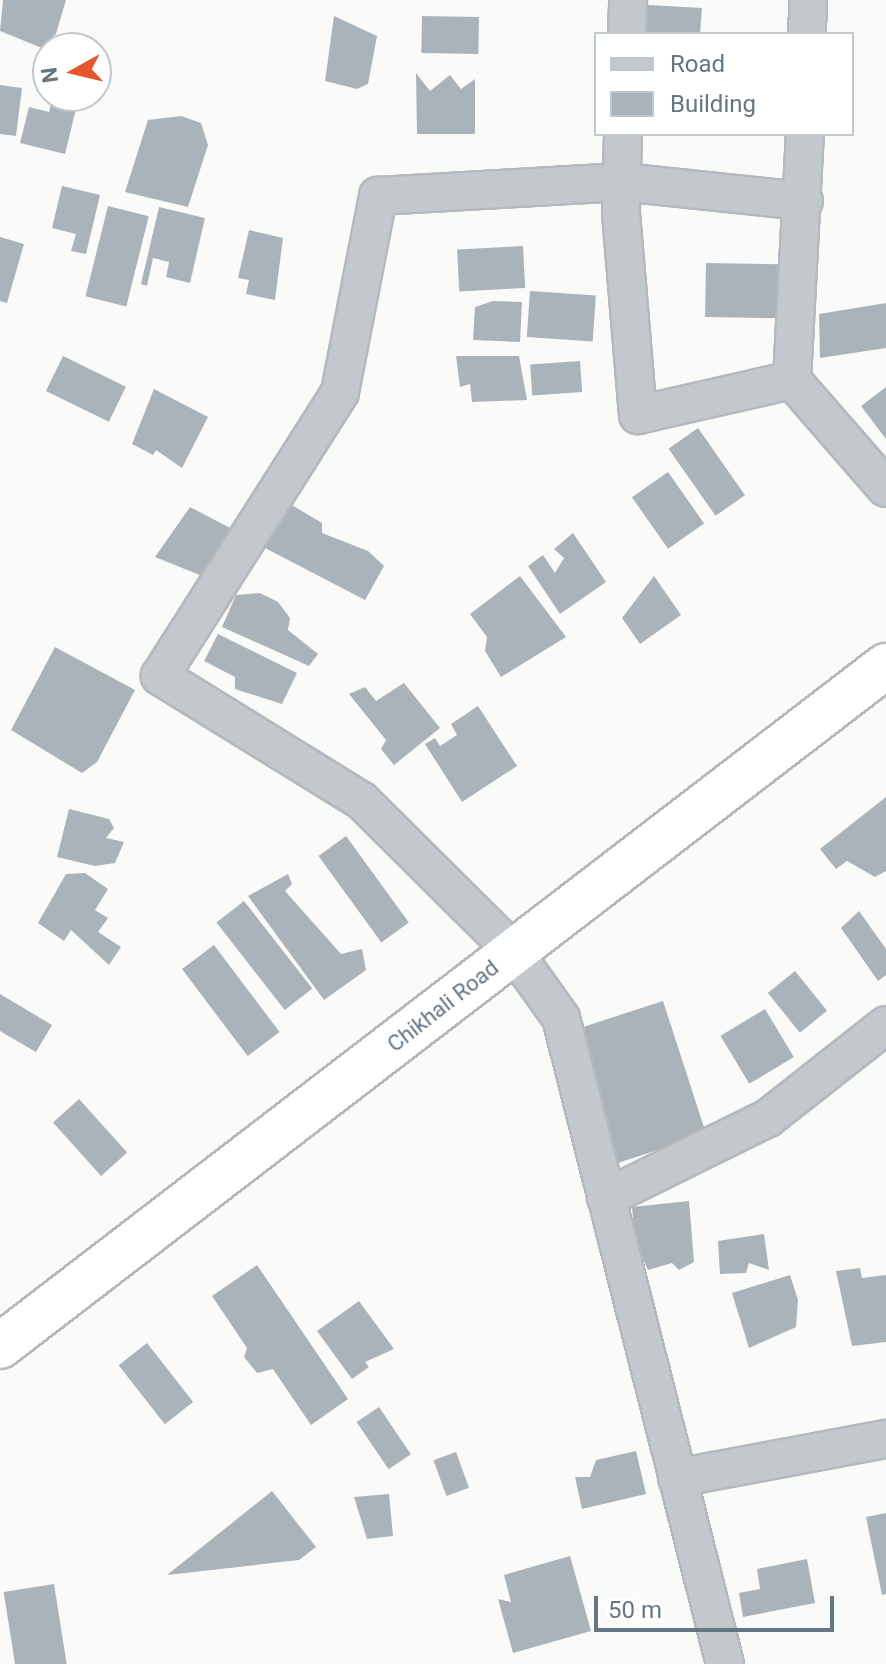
<!DOCTYPE html>
<html>
<head>
<meta charset="utf-8">
<style>
  body { margin:0 }
  #map { position:relative; width:886px; height:1664px; overflow:hidden; background:#fafaf8; font-family:Roboto,sans-serif }
  div>[style] { position:absolute }
  [style*='--x'] { left:calc(var(--x)*1px); top:calc(var(--y)*1px); width:calc(var(--w)*1px); rotate:calc(var(--a)*1deg) }
  .building>* { inset:0; background:#aab3b9; transform-origin:0 0 }
  .roads { filter:drop-shadow(2px 0 #b4b9bd) drop-shadow(-2px 0 #b4b9bd) drop-shadow(0 2px #b4b9bd) drop-shadow(0 -2px #b4b9bd) }
  .street>* { height:36px; margin:-18px; padding:0 18px; transform-origin:18px; border-radius:18px; background:#c3c8cc }
  .highway>* { height:44px; margin:-22px; padding:0 22px; transform-origin:22px; border-radius:22px; background:#fff }
  span { translate:-50% -50%; white-space:nowrap; text-align:center; line-height:1.15; -webkit-text-stroke:8px #fff; paint-order:stroke }
  .street-label { font-size:22px; color:#657683 }
  .legend { position:absolute; left:594px; top:32px; width:260px; height:104px; box-sizing:border-box; background:#fff; border:2px solid #c1c8cd; margin:0; padding:10px 14px; list-style:none; font-size:24px; color:#657683 }
  .legend li { display:flex; align-items:center; gap:16px; height:40px }
  .legend b { width:40px; border:2px solid #c1c8cd }
  .north { position:absolute; left:32px; top:32px; width:80px; height:80px; box-sizing:border-box; background:#fff; border:2px solid #c1c8cd; border-radius:50%; rotate:262deg; font-size:22px; font-weight:700; line-height:32px; text-align:center; color:#657683 }
  .north::after { content:''; display:block; margin:auto; width:28px; height:36px; background:#e4572e; clip-path:polygon(50% 0,100% 100%,50% 72%,0 100%) }
  .scale { position:absolute; left:594px; top:1596px; width:240px; height:36px; box-sizing:border-box; border:4px solid #657683; border-top:0; padding-left:10px; font-size:24px; line-height:28px; white-space:nowrap; color:#657683; -webkit-text-stroke:6px #fff; paint-order:stroke }
</style>
</head>
<body>
<div id="map">
  <div class="building">
    <div style="clip-path:polygon(3px 0,66px 0,56px 34px,42px 48px,0 31px)"></div>
    <div style="clip-path:polygon(648px 5px,702px 8px,700px 34px,637px 34px,638px 25px,647px 25px)"></div>
    <div style="clip-path:polygon(334px 16px,377px 36px,368px 84px,357px 89px,325px 81px)"></div>
    <div style="left:422px;top:16px;width:57px;height:37px;rotate:1deg"></div>
    <div style="clip-path:polygon(416px 73px,430px 91px,450px 75px,461px 89px,475px 79px,475px 134px,417px 134px)"></div>
    <div style="clip-path:polygon(0 85px,22px 88px,16px 136px,0 134px)"></div>
    <div style="clip-path:polygon(53px 98px,77px 105px,65px 154px,20px 143px,29px 107px,49px 112px)"></div>
    <div style="clip-path:polygon(181px 116px,201px 123px,208px 145px,188px 207px,125px 192px,148px 120px)"></div>
    <div style="clip-path:polygon(62px 186px,100px 195px,86px 254px,71px 251px,76px 234px,52px 228px)"></div>
    <div style="left:108px;top:206px;width:42px;height:93px;rotate:14deg"></div>
    <div style="clip-path:polygon(159px 207px,205px 218px,190px 283px,166px 277px,169px 262px,153px 258px,147px 286px,141px 284px)"></div>
    <div style="clip-path:polygon(249px 230px,283px 238px,275px 300px,246px 294px,249px 280px,238px 278px)"></div>
    <div style="clip-path:polygon(0 237px,24px 244px,7px 303px,0 301px)"></div>
    <div style="left:523px;top:246px;width:42px;height:66px;rotate:87deg"></div>
    <div style="left:706px;top:263px;width:74px;height:54px;rotate:1deg"></div>
    <div style="left:530px;top:291px;width:66px;height:46px;rotate:4deg"></div>
    <div style="clip-path:polygon(493px 301px,522px 302px,520px 342px,473px 340px,475px 307px)"></div>
    <div style="clip-path:polygon(886px 303px,886px 348px,820px 358px,819px 314px)"></div>
    <div style="left:63px;top:356px;width:70px;height:39px;rotate:26deg"></div>
    <div style="clip-path:polygon(456px 356px,519px 356px,527px 400px,472px 402px,470px 384px,460px 387px)"></div>
    <div style="left:580px;top:361px;width:31px;height:50px;rotate:86deg"></div>
    <div style="clip-path:polygon(886px 387px,886px 439px,861px 406px)"></div>
    <div style="clip-path:polygon(154px 389px,208px 417px,182px 468px,156px 450px,153px 455px,132px 444px)"></div>
    <div style="left:698px;top:428px;width:82px;height:36px;rotate:55deg"></div>
    <div style="left:668px;top:472px;width:63px;height:44px;rotate:55deg"></div>
    <div style="clip-path:polygon(290px 504px,322px 523px,322px 533px,368px 551px,384px 566px,365px 600px,265px 548px)"></div>
    <div style="clip-path:polygon(190px 507px,234px 530px,207px 578px,155px 557px)"></div>
    <div style="clip-path:polygon(573px 533px,606px 582px,560px 614px,528px 566px,543px 555px,555px 573px,564px 558px,554px 549px)"></div>
    <div style="clip-path:polygon(520px 576px,566px 637px,501px 677px,485px 651px,487px 637px,470px 614px)"></div>
    <div style="clip-path:polygon(654px 576px,681px 615px,640px 644px,622px 618px)"></div>
    <div style="clip-path:polygon(260px 593px,278px 602px,290px 618px,288px 630px,318px 654px,309px 666px,222px 627px,236px 595px)"></div>
    <div style="clip-path:polygon(218px 634px,297px 673px,282px 704px,235px 689px,235px 677px,204px 661px)"></div>
    <div style="clip-path:polygon(55px 647px,135px 690px,97px 762px,82px 773px,11px 730px)"></div>
    <div style="clip-path:polygon(404px 683px,440px 728px,394px 765px,381px 749px,386px 740px,349px 694px,365px 687px,376px 701px)"></div>
    <div style="clip-path:polygon(478px 706px,517px 766px,462px 802px,425px 744px,435px 738px,440px 746px,457px 735px,451px 724px)"></div>
    <div style="clip-path:polygon(886px 797px,886px 871px,875px 877px,847px 861px,836px 869px,820px 849px)"></div>
    <div style="clip-path:polygon(69px 809px,109px 819px,114px 828px,106px 838px,124px 842px,115px 863px,95px 866px,57px 857px)"></div>
    <div style="left:346px;top:836px;width:107px;height:34px;rotate:54deg"></div>
    <div style="clip-path:polygon(85px 873px,108px 889px,95px 910px,108px 918px,98px 932px,121px 947px,109px 965px,71px 930px,64px 941px,38px 923px,66px 874px)"></div>
    <div style="clip-path:polygon(288px 874px,292px 884px,285px 891px,341px 954px,362px 949px,366px 970px,324px 1000px,248px 896px)"></div>
    <div style="left:244px;top:901px;width:111px;height:35px;rotate:52deg"></div>
    <div style="clip-path:polygon(859px 911px,886px 949px,886px 975px,878px 981px,841px 928px)"></div>
    <div style="left:214px;top:945px;width:109px;height:40px;rotate:53deg"></div>
    <div style="left:795px;top:971px;width:51px;height:35px;rotate:51deg"></div>
    <div style="clip-path:polygon(0 994px,52px 1025px,36px 1052px,0 1031px)"></div>
    <div style="left:663px;top:1001px;width:140px;height:98px;rotate:72deg"></div>
    <div style="left:765px;top:1009px;width:56px;height:52px;rotate:59deg"></div>
    <div style="left:79px;top:1099px;width:72px;height:35px;rotate:48deg"></div>
    <div style="clip-path:polygon(689px 1201px,694px 1262px,679px 1270px,672px 1263px,648px 1270px,635px 1241px,632px 1207px)"></div>
    <div style="clip-path:polygon(764px 1234px,769px 1270px,749px 1263px,746px 1273px,720px 1274px,718px 1241px)"></div>
    <div style="clip-path:polygon(257px 1265px,348px 1399px,311px 1425px,273px 1369px,257px 1373px,244px 1357px,247px 1348px,212px 1296px)"></div>
    <div style="clip-path:polygon(860px 1268px,862px 1278px,886px 1275px,886px 1342px,852px 1346px,836px 1271px)"></div>
    <div style="clip-path:polygon(790px 1275px,798px 1300px,796px 1327px,749px 1348px,732px 1293px)"></div>
    <div style="clip-path:polygon(359px 1301px,394px 1349px,365px 1362px,369px 1367px,352px 1379px,317px 1331px)"></div>
    <div style="left:147px;top:1343px;width:75px;height:36px;rotate:52deg"></div>
    <div style="left:379px;top:1407px;width:57px;height:27px;rotate:56deg"></div>
    <div style="clip-path:polygon(636px 1451px,646px 1494px,582px 1509px,575px 1477px,590px 1477px,596px 1460px)"></div>
    <div style="left:456px;top:1452px;width:38px;height:24px;rotate:70deg"></div>
    <div style="clip-path:polygon(272px 1491px,316px 1547px,299px 1560px,167px 1575px)"></div>
    <div style="clip-path:polygon(389px 1494px,393px 1536px,367px 1539px,354px 1497px)"></div>
    <div style="clip-path:polygon(886px 1513px,886px 1594px,882px 1595px,866px 1517px)"></div>
    <div style="clip-path:polygon(570px 1556px,591px 1631px,513px 1653px,498px 1599px,511px 1602px,504px 1575px)"></div>
    <div style="clip-path:polygon(807px 1559px,815px 1603px,743px 1617px,739px 1593px,760px 1589px,757px 1569px)"></div>
    <div style="left:54px;top:1584px;width:81px;height:51px;rotate:81deg"></div>
  </div>
  <div class="roads">
    <div class="street">
      <div style="--x:627;--y:34;--w:34;--a:-88"></div>
      <div style="--x:807;--y:34;--w:34;--a:-88"></div>
      <div style="--x:623;--y:134;--w:79;--a:91.5"></div>
      <div style="--x:621;--y:213;--w:203;--a:85.2"></div>
      <div style="--x:638;--y:415;--w:158;--a:-12.8"></div>
      <div style="--x:792;--y:380;--w:143;--a:49"></div>
      <div style="--x:792;--y:380;--w:246;--a:-87"></div>
      <div style="--x:606;--y:1198;--w:181;--a:-26.3"></div>
      <div style="--x:768;--y:1118;--w:150;--a:-38.2"></div>
      <div style="--x:677;--y:1478;--w:213;--a:-10.6"></div>
      <div style="--x:725;--y:1664;--w:666;--a:-104.24"></div>
      <div style="--x:561;--y:1018;--w:81;--a:-125.5"></div>
      <div style="--x:514;--y:952;--w:214;--a:-135.2"></div>
      <div style="--x:362;--y:801;--w:238;--a:-148.3"></div>
      <div style="--x:160;--y:676;--w:336;--a:-57.6"></div>
      <div style="--x:340;--y:392;--w:200;--a:-79"></div>
      <div style="--x:378;--y:196;--w:244;--a:-3.3"></div>
      <div style="--x:622;--y:182;--w:183;--a:6"></div>
    </div>
    <div class="highway">
      <div style="--x:0;--y:1346;--w:1117;--a:-37.51"></div>
    </div>
  </div>
  <div class="street-label">
    <span style="left:443px;top:1006px;rotate:-38deg">Chikhali Road</span>
  </div>
  <ul class="legend">
  <li><b style="height:10px;background:#c3c8cc"></b>Road</li>
  <li><b style="height:22px;background:#aab3b9"></b>Building</li>
  </ul>
  <div class="north">N</div>
  <div class="scale">50 m</div>
</div>
</body>
</html>
